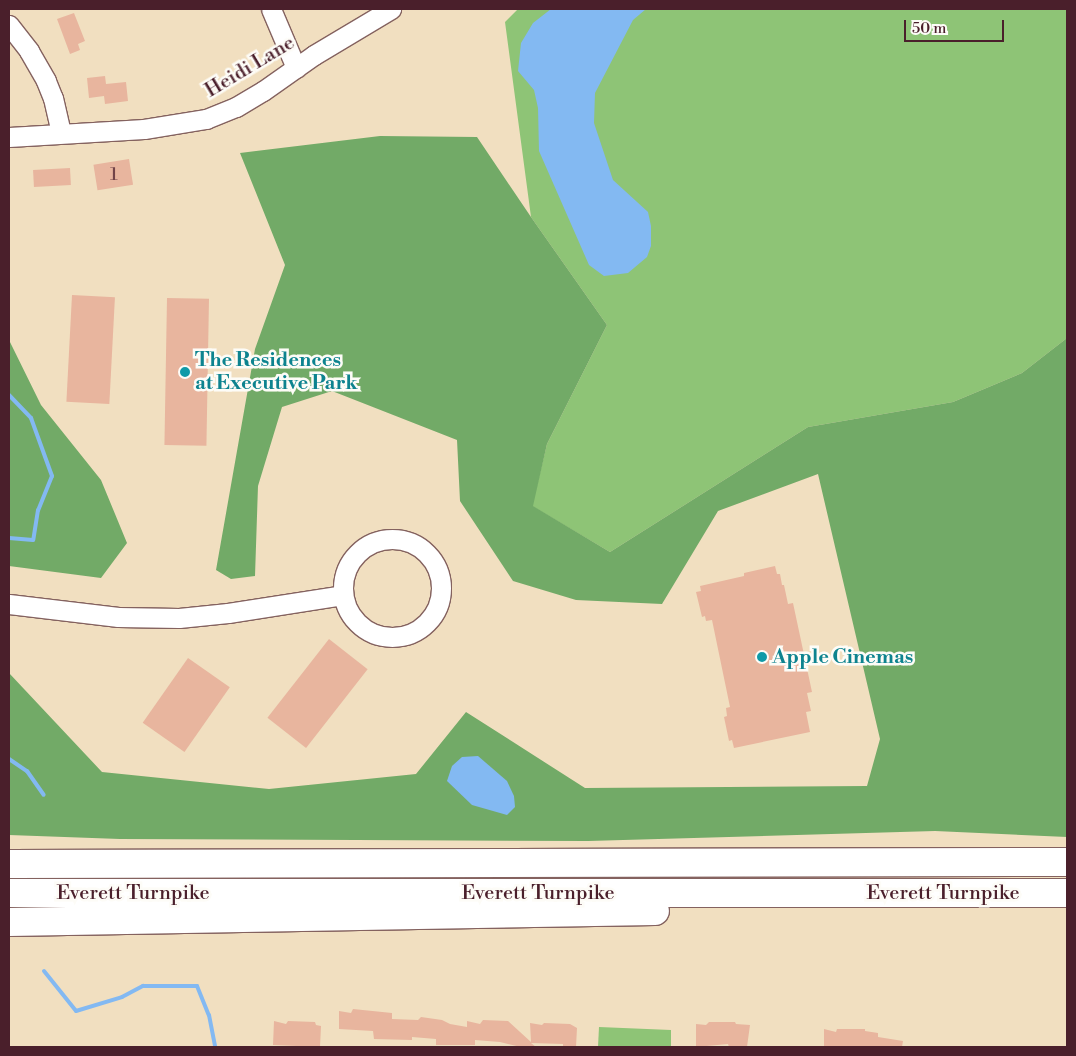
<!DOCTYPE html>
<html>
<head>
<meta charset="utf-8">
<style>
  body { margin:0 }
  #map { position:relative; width:1076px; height:1056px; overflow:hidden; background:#f1dfc0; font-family:"Libre Bodoni",serif }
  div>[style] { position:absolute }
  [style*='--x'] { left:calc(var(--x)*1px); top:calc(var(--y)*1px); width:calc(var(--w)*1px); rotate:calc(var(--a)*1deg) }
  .green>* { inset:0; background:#8ec476 }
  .forest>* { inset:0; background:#72aa67 }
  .water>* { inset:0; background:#83b9f2 }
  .stream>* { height:4px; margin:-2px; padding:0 2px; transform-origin:2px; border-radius:2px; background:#83b9f2 }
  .building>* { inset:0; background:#e8b59e; transform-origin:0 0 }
  .roads { filter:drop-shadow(1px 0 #84625f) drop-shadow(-1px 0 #84625f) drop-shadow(0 1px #84625f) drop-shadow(0 -1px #84625f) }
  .minor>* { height:19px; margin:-9.5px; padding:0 9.5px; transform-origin:9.5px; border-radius:9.5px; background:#fff }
  .minor>.ring { margin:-9.5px; padding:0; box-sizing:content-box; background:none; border:19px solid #fff; border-radius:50% }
  .highway>* { height:28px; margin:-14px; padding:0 14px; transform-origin:14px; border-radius:14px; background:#fff }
  .dots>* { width:14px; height:14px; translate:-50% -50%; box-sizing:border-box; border:2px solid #fdfcf7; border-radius:50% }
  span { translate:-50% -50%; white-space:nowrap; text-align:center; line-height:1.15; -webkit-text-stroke:5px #fdfcf7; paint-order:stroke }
  .number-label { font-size:18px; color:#724448 }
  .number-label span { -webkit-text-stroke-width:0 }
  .street-label { font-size:20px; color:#4a1f2b }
  .culture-label { font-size:20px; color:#0d838f; font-weight:700 }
  .left { translate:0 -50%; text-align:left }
  .frame { position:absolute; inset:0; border:10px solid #4a1f2b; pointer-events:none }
  .scale { position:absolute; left:904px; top:20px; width:100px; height:22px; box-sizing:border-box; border:2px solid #4a1f2b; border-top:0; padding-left:6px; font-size:15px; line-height:18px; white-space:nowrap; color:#4a1f2b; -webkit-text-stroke:4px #fdfcf7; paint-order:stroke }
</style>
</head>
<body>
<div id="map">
  <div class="green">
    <div style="clip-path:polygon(518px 9px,1067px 9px,1067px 338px,1022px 373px,953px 402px,808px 427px,610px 552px,532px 506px,547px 444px,607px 325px,531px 217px,505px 22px)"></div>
    <div style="clip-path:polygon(599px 1027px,671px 1030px,671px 1047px,598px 1047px)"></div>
  </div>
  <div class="forest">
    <div style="clip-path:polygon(380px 136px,477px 137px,531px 217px,607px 325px,547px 444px,533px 506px,610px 552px,808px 427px,953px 402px,1022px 373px,1067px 338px,1067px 837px,935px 831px,588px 841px,120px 839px,9px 835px,9px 673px,102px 772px,269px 789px,416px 774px,466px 712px,585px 788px,867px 786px,880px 739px,818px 474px,718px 511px,662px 604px,576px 600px,513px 581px,460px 501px,457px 440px,332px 391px,282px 407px,258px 486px,255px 576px,231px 579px,216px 570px,255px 349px,285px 265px,240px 153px)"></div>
    <div style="clip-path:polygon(9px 340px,41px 405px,101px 480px,127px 543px,101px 578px,9px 566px)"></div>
  </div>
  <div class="water">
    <div style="clip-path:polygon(551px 9px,646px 9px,633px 20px,595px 93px,594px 123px,613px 180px,648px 212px,651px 226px,651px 246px,647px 257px,628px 273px,604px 276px,589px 265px,539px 151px,538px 108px,534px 90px,518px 71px,521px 43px,533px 23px)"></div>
    <div style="clip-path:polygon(478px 756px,507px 781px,514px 796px,515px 807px,507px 815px,472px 805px,447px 781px,452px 766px,462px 757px)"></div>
  </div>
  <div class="stream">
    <div style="--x:9;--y:395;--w:32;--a:46"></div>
    <div style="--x:31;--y:418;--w:62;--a:70.1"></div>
    <div style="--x:52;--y:476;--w:37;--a:112"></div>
    <div style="--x:38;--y:510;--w:30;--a:99"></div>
    <div style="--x:33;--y:540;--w:24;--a:-175"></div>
    <div style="--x:9;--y:759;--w:22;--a:34"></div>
    <div style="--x:27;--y:771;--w:29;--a:55"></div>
    <div style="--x:44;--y:971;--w:51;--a:51.3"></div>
    <div style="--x:76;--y:1011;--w:48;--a:-16.9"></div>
    <div style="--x:122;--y:997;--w:24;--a:-28"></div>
    <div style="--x:143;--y:986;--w:54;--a:0"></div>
    <div style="--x:197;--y:986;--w:31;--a:68"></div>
    <div style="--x:209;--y:1015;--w:33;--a:79"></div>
  </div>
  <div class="building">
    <div style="clip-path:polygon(74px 13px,85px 41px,78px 44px,80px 50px,70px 54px,57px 19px)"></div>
    <div style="clip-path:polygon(105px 76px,106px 84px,126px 82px,128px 101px,105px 104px,104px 96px,89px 98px,87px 78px)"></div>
    <div style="left:129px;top:159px;width:26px;height:36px;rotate:81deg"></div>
    <div style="left:70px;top:168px;width:17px;height:37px;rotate:87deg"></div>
    <div style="left:72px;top:295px;width:43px;height:107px;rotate:3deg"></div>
    <div style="left:167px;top:298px;width:42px;height:147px;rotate:1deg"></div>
    <div style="clip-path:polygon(775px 566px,777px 574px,780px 574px,782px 585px,784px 585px,788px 604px,793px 603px,812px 692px,807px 693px,811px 711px,806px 712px,810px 732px,734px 748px,732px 740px,729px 741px,724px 717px,727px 716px,726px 708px,730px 707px,712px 620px,706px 621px,705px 616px,702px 617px,696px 592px,701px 591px,700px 586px,744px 576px,744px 573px)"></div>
    <div style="left:329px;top:639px;width:49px;height:100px;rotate:38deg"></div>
    <div style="left:188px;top:658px;width:51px;height:79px;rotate:35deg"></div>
    <div style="clip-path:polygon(353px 1009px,392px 1013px,392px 1019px,418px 1020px,421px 1017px,442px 1020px,450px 1024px,467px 1027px,467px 1021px,480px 1024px,483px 1020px,508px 1021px,531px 1042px,530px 1023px,542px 1025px,544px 1023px,570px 1024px,577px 1028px,576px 1047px,563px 1047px,563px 1044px,531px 1043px,536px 1047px,521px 1047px,500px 1042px,475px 1040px,475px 1045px,436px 1045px,436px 1039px,412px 1037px,412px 1040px,374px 1039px,373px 1031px,339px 1029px,339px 1011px,351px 1013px)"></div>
    <div style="clip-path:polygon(274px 1021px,286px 1024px,288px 1021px,315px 1022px,316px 1025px,321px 1026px,320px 1047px,273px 1045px)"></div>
    <div style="clip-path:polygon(709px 1022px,735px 1022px,736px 1024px,750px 1025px,747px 1047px,729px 1047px,728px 1044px,696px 1047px,696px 1024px,706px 1025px)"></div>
    <div style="clip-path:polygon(824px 1029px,836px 1032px,837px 1029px,865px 1029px,865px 1031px,878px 1033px,878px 1037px,903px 1041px,902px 1047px,824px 1047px)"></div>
  </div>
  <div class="roads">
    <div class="minor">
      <div style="--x:271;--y:9;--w:64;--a:67"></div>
      <div style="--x:9;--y:25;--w:33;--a:52"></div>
      <div style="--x:29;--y:51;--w:34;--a:60"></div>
      <div style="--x:46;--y:81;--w:18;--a:68"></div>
      <div style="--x:53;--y:98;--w:36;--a:77"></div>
      <div style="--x:9;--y:137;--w:135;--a:-3.4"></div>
      <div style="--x:144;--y:129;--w:63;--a:-9.2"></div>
      <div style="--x:206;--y:119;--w:32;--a:-22"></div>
      <div style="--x:236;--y:107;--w:31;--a:-31"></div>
      <div style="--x:263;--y:91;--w:62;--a:-35.2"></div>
      <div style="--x:314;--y:55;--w:90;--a:-30.9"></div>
      <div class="ring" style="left:343px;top:539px;width:79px;height:79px"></div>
      <div style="--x:9;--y:604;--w:110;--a:6.8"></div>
      <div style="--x:118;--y:617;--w:61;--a:0.9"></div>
      <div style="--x:179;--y:618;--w:49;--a:-5.8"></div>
      <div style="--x:228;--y:613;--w:116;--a:-8.9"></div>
    </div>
    <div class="highway">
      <div style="--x:9;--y:864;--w:1058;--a:-0.11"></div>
      <div style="--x:9;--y:893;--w:1058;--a:0"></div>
      <div style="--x:9;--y:922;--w:646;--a:-0.98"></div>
    </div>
  </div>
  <div class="dots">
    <div style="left:185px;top:372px;background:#0f9aa8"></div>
    <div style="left:762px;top:657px;background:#0f9aa8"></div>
  </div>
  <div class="number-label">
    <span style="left:114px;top:175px">1</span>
  </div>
  <div class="street-label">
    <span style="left:250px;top:67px;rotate:-31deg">Heidi Lane</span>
    <span style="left:133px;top:893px">Everett Turnpike</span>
    <span style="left:538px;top:893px">Everett Turnpike</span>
    <span style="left:943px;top:893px">Everett Turnpike</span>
  </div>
  <div class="culture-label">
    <span class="left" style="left:195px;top:372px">The Residences<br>at Executive Park</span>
    <span class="left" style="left:772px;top:657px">Apple Cinemas</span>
  </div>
  <div class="frame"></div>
  <div class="scale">50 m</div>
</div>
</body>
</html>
